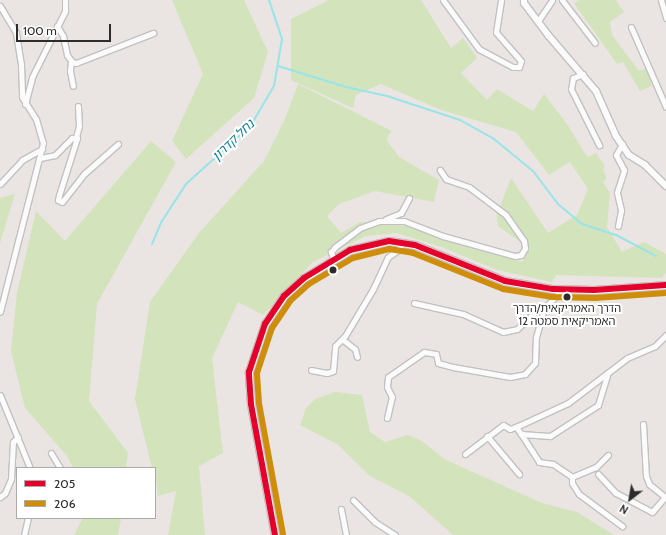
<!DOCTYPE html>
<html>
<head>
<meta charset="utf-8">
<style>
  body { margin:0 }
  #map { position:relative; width:666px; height:535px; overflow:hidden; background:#eae5e2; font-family:Cabin,"Noto Sans Hebrew",sans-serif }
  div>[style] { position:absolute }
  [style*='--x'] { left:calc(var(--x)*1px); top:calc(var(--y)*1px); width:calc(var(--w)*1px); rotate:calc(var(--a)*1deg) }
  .green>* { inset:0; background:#d3e3bc }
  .stream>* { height:2px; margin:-1px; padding:0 1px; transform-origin:1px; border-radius:1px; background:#98e4e9 }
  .roads { filter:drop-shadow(1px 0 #c2c1c1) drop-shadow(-1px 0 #c2c1c1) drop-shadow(0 1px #c2c1c1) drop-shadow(0 -1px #c2c1c1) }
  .minor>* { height:5px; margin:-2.5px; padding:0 2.5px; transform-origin:2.5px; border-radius:2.5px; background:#fcfbfb }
  .tertiary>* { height:6px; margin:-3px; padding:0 3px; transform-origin:3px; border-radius:3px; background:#fcfbfb }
  .secondary>* { height:7px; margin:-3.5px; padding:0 3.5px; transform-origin:3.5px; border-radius:3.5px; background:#fcfbfb }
  .bus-1>* { height:6px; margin:-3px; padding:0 3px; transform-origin:3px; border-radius:3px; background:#e4002b }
  .bus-2>* { height:6px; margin:-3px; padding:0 3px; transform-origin:3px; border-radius:3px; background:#ce8e09 }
  .dots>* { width:11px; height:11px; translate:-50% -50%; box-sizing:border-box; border:2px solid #fff; border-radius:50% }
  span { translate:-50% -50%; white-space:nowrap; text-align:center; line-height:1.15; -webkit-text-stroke:4px #fff; paint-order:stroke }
  .bus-label { font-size:11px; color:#2c2c2c }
  .water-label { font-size:13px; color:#117f94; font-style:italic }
  .legend { position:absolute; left:16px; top:467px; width:140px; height:52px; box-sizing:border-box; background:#fff; border:1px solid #ababab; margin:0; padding:5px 7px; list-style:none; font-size:12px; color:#2c2c2c }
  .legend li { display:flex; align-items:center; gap:8px; height:20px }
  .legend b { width:20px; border:1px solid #ababab }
  .north { position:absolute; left:610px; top:479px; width:40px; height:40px; -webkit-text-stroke:3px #fff; paint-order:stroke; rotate:211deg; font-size:11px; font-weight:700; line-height:16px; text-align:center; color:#2c2c2c }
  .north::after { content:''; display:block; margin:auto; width:14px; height:18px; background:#2c2c2c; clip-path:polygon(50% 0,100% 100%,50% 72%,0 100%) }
  .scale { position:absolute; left:16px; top:24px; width:95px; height:18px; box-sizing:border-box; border:2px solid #2c2c2c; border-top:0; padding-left:5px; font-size:12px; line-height:14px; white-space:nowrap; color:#2c2c2c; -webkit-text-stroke:3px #fff; paint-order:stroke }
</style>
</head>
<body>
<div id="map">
  <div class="green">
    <div style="clip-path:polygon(172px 0,244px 0,268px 52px,254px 98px,186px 159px,172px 141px,203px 74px)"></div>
    <div style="clip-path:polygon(329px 0,421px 0,451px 48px,463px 38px,477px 58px,461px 73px,487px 100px,497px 89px,533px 111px,544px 94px,567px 124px,586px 155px,588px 157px,596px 153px,605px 166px,603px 170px,607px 178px,603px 182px,610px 193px,607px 227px,622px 252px,644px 242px,666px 254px,666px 272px,662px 278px,556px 275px,552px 282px,497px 270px,444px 248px,397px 233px,366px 236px,313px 262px,263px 315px,238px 302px,212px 358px,223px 453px,199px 466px,205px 535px,168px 535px,176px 491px,158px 496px,155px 468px,152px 468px,135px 399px,150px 302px,199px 233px,264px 161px,285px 119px,298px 84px,392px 131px,386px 139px,399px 157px,439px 180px,434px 202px,375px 191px,339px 204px,327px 216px,341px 233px,360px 222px,409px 226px,459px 244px,522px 262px,530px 249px,498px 226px,497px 214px,511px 178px,548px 233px,577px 215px,588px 189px,570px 162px,549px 175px,516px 132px,441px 110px,381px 84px,356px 95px,353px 108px,291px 80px,291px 19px)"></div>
    <div style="clip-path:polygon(580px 0,616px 0,624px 12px,610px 22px,612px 35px,639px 71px,647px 68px,652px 86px,640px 91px,623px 62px,617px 64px,574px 3px)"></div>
    <div style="clip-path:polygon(151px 141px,176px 162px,97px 304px,89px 401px,128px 453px,126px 468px,73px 468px,67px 456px,25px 408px,11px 351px,17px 293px,36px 211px,65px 241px)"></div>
    <div style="clip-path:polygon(15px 194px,0 243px,0 198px)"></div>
    <div style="clip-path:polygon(335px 392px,362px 395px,370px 432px,385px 442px,408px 435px,422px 441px,444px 459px,542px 503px,577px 512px,614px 535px,453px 535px,409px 496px,370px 476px,337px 444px,300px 425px,306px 408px,315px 399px)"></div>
    <div style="clip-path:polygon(83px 518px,121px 518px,118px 535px,74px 535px)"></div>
  </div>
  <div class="stream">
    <div style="--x:278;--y:66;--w:71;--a:17.2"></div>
    <div style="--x:346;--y:87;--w:42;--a:12.4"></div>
    <div style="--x:387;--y:96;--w:77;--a:18.2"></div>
    <div style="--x:460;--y:120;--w:39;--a:29"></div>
    <div style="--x:494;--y:139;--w:50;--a:39.4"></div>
    <div style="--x:533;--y:171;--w:41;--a:52.9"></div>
    <div style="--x:558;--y:204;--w:31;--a:40"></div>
    <div style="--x:582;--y:224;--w:38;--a:18"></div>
    <div style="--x:618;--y:236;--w:43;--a:27.8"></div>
    <div style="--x:152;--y:244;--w:25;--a:-67"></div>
    <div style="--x:162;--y:221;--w:44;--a:-57"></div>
    <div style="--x:186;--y:184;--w:88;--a:-42.2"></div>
    <div style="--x:251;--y:125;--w:45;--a:-59.5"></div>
    <div style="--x:274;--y:86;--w:48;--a:-80.3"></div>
    <div style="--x:282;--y:39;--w:41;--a:-108.4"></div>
  </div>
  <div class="roads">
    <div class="minor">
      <div style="--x:443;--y:0;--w:61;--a:53.7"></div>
      <div style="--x:479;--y:49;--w:38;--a:28"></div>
      <div style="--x:513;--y:67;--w:6;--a:0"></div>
      <div style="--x:519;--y:67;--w:6;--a:-72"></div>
      <div style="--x:521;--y:61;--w:38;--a:-131"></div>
      <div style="--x:496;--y:32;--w:32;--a:-81"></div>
      <div style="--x:562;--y:0;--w:54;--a:52.5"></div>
      <div style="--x:661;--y:0;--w:19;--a:74"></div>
      <div style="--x:0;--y:6;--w:31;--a:59"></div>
      <div style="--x:16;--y:33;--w:31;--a:81"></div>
      <div style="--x:21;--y:64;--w:33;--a:88"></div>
      <div style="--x:22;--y:97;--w:26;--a:58"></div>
      <div style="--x:36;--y:119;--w:25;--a:74"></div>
      <div style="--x:43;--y:143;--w:174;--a:104.3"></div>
      <div style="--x:538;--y:21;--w:25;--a:-56"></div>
      <div style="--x:57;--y:26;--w:12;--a:59"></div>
      <div style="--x:63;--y:36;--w:19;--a:78"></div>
      <div style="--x:67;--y:55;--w:9;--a:54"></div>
      <div style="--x:72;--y:62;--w:4;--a:14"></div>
      <div style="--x:76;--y:63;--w:83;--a:-21.3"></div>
      <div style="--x:631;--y:27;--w:87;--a:66.4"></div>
      <div style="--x:71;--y:61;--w:10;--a:96"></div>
      <div style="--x:70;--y:71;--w:15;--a:79"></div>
      <div style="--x:583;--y:74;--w:11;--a:158"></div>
      <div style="--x:573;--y:78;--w:11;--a:100"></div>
      <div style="--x:571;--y:89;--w:63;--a:63.4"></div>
      <div style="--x:25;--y:104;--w:28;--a:-75"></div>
      <div style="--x:32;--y:77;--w:74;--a:-63.4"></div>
      <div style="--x:65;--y:11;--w:11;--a:-90"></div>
      <div style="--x:76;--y:137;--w:11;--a:-75"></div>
      <div style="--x:79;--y:126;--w:20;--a:-93"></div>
      <div style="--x:40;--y:158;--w:15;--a:-11"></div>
      <div style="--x:55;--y:155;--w:24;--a:-45"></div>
      <div style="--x:72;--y:138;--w:5;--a:0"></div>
      <div style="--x:77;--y:138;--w:60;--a:107.5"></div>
      <div style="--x:59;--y:195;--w:5;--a:101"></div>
      <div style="--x:58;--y:200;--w:4;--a:27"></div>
      <div style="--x:62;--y:202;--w:37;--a:-52"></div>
      <div style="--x:85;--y:173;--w:44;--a:-41.3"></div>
      <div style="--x:0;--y:184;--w:33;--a:-47"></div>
      <div style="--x:22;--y:160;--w:23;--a:-29"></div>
      <div style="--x:386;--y:219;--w:16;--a:-22"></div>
      <div style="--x:401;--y:213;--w:17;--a:-62"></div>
      <div style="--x:618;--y:226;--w:16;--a:-79"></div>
      <div style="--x:621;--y:210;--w:18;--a:-103"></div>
      <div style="--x:617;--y:192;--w:23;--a:-72"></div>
      <div style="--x:624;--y:170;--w:17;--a:-118"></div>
      <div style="--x:616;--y:155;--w:13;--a:-61"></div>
      <div style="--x:334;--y:260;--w:9;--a:-111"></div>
      <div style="--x:331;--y:252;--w:6;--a:-51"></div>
      <div style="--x:335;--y:247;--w:31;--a:-37"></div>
      <div style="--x:360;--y:228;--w:20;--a:-20"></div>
      <div style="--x:379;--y:221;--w:25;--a:0"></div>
      <div style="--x:404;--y:221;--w:42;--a:21"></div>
      <div style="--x:443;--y:236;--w:75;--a:15.5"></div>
      <div style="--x:515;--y:256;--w:6;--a:-9"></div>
      <div style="--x:521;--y:255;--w:8;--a:-60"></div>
      <div style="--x:525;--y:248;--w:7;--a:-98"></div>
      <div style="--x:524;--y:241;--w:32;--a:-125"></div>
      <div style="--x:506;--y:215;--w:46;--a:-142.9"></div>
      <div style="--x:469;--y:187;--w:24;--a:-161"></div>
      <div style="--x:446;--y:179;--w:11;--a:-124"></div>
      <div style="--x:414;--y:303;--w:50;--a:12.7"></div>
      <div style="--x:463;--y:314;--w:44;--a:24.2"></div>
      <div style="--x:503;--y:332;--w:14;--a:-12"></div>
      <div style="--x:517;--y:329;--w:25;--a:-43"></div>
      <div style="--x:535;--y:312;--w:7;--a:-34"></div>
      <div style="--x:541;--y:308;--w:3;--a:18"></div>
      <div style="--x:342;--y:339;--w:16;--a:38"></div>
      <div style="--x:355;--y:349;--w:8;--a:76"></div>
      <div style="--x:311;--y:370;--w:16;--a:11"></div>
      <div style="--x:327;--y:373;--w:6;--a:-18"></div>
      <div style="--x:333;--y:371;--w:25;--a:-85"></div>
      <div style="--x:335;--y:346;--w:14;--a:-45"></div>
      <div style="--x:345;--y:336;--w:55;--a:-59.2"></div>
      <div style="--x:373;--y:289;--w:35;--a:-65"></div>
      <div style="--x:388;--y:257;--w:12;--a:-35"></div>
      <div style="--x:398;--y:250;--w:8;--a:-60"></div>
      <div style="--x:0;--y:395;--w:79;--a:67.7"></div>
      <div style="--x:387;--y:418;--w:22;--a:-77"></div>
      <div style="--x:392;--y:397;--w:11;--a:-117"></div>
      <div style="--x:387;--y:387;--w:10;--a:-84"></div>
      <div style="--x:388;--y:377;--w:44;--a:-34.8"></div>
      <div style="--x:424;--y:352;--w:12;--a:9"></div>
      <div style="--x:436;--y:354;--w:9;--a:77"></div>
      <div style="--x:438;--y:363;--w:16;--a:15"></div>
      <div style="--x:453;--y:367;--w:58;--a:10"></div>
      <div style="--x:510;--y:377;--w:15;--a:-11"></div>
      <div style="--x:525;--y:374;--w:15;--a:-48"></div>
      <div style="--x:535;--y:363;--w:26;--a:-88"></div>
      <div style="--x:536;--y:337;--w:29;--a:-74"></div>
      <div style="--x:544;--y:309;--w:27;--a:-48"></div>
      <div style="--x:643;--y:424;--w:52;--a:86.7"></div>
      <div style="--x:646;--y:476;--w:9;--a:69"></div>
      <div style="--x:649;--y:484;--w:22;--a:39"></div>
      <div style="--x:516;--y:427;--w:9;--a:54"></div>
      <div style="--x:521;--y:434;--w:29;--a:4"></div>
      <div style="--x:550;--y:436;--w:57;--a:-32.9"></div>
      <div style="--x:598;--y:405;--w:34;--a:-73"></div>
      <div style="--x:521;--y:434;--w:33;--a:57"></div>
      <div style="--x:539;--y:462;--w:14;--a:8"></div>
      <div style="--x:553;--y:464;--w:23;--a:34"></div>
      <div style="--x:572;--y:477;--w:6;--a:90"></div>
      <div style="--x:572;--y:483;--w:13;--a:58"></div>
      <div style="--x:579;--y:494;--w:54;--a:36.7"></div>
      <div style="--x:487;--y:436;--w:50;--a:49.9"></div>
      <div style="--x:51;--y:453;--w:17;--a:59"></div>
      <div style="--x:465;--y:454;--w:48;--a:-37.3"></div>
      <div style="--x:503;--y:425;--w:8;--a:30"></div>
      <div style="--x:510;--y:429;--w:9;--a:-21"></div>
      <div style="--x:518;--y:426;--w:55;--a:-24.7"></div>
      <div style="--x:568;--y:403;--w:74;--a:-37.3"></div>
      <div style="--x:627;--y:358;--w:30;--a:-23"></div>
      <div style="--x:655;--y:346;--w:16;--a:-45"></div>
      <div style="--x:598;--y:474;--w:26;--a:47"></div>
      <div style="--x:616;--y:493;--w:41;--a:27.8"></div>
      <div style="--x:652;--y:512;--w:20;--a:-49"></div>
      <div style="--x:572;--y:477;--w:26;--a:-23"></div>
      <div style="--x:596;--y:467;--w:17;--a:-45"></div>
      <div style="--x:0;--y:497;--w:6;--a:-39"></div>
      <div style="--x:5;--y:493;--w:15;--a:-67"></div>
      <div style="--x:11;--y:479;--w:37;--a:-87"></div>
      <div style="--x:13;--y:442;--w:7;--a:-45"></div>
      <div style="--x:353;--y:500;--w:31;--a:45"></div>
      <div style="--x:375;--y:522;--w:24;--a:33"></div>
      <div style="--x:341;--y:509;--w:26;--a:79"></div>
      <div style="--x:24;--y:535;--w:17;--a:-77"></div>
    </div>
    <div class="tertiary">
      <div style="--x:524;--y:0;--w:3;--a:90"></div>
      <div style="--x:524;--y:3;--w:40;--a:53"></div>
      <div style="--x:548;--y:35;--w:74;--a:49.4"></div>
      <div style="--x:596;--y:91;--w:49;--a:66"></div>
      <div style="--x:616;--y:136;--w:23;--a:56"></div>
      <div style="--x:629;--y:155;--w:19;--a:32"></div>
      <div style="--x:645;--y:165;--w:30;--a:45"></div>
    </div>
    <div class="secondary">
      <div style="--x:275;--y:535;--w:133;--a:-100.4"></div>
      <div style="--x:251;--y:404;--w:32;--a:-94"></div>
      <div style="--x:249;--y:372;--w:51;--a:-71.6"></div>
      <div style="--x:265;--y:324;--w:34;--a:-56"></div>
      <div style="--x:284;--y:296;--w:27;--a:-42"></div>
      <div style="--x:304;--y:278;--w:54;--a:-31.3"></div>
      <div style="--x:350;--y:250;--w:40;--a:-13"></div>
      <div style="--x:389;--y:241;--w:26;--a:9"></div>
      <div style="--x:415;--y:245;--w:97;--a:21.8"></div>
      <div style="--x:505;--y:281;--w:49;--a:9.5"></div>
      <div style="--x:553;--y:289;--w:41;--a:1.4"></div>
      <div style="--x:594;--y:290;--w:72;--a:-4"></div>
    </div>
  </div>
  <div class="bus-1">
    <div style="--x:275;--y:535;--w:133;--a:-100.4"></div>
    <div style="--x:251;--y:404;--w:32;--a:-94"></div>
    <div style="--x:249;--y:372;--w:51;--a:-71.6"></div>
    <div style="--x:265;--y:324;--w:34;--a:-56"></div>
    <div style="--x:284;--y:296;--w:27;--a:-42"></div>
    <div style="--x:304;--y:278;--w:54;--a:-31.3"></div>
    <div style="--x:350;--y:250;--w:40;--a:-13"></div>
    <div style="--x:389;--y:241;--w:26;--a:9"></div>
    <div style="--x:415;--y:245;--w:97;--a:21.8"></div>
    <div style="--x:505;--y:281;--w:49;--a:9.5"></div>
    <div style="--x:553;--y:289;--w:41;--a:1.4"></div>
    <div style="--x:594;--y:290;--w:72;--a:-4"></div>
  </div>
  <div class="bus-2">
    <div style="--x:283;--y:534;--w:133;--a:-100.4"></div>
    <div style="--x:259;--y:403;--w:30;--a:-94"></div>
    <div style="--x:257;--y:373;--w:47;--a:-71.6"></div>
    <div style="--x:272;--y:328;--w:32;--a:-56"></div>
    <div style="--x:290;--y:301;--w:25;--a:-42"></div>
    <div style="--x:309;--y:284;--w:51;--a:-30.6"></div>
    <div style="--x:353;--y:258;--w:37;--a:-14"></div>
    <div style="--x:389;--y:249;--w:24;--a:9"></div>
    <div style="--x:413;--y:253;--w:97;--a:21.8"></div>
    <div style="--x:503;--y:289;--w:50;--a:9.3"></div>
    <div style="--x:552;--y:297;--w:43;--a:1.3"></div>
    <div style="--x:595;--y:298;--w:71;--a:-4"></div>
  </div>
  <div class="dots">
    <div style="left:333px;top:270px;background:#2c2c2c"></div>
    <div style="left:567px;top:297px;background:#2c2c2c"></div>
  </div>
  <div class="bus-label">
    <span style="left:567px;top:315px">הדרך האמריקאית/הדרך<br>האמריקאית סמטה 12</span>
  </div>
  <div class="water-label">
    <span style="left:233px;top:140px;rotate:-44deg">נחל קדרון</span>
  </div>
  <ul class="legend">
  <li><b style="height:5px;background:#e4002b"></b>205</li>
  <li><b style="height:5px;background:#ce8e09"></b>206</li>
  </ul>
  <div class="north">N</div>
  <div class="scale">100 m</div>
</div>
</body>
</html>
